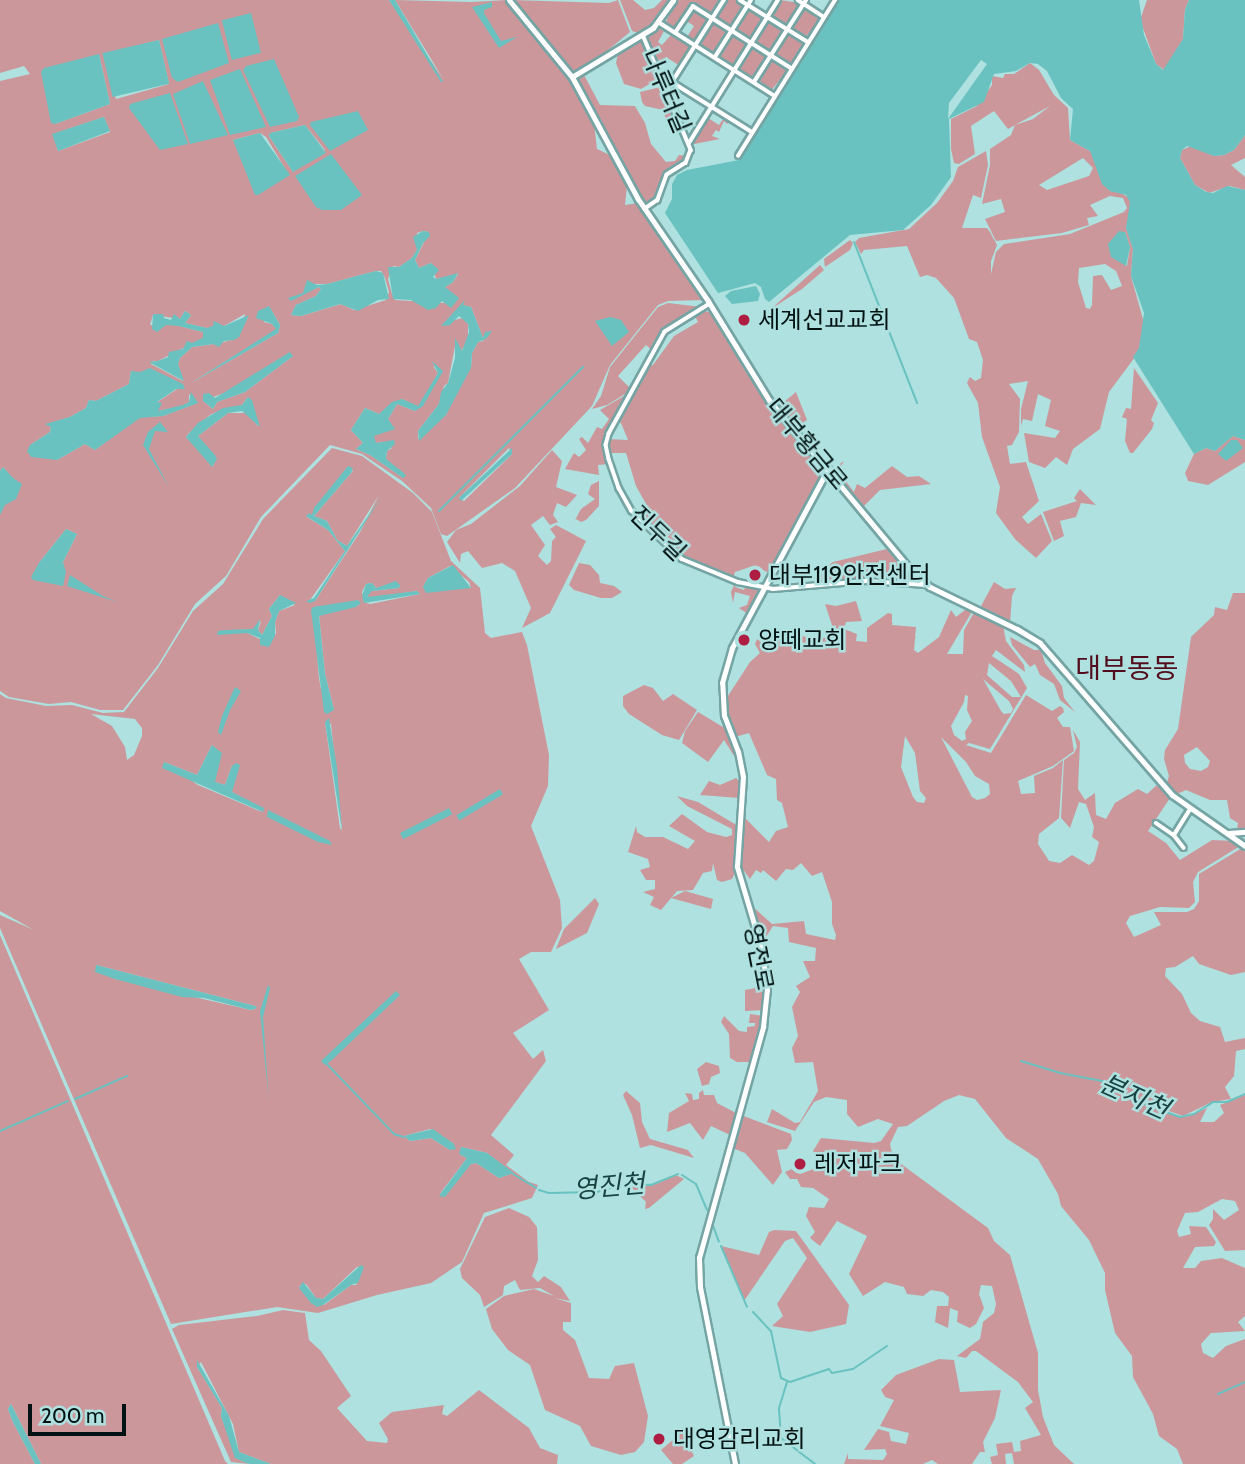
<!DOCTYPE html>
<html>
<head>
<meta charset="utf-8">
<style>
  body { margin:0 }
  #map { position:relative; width:1245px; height:1464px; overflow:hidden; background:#aee1df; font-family:Cabin,"Noto Sans KR",sans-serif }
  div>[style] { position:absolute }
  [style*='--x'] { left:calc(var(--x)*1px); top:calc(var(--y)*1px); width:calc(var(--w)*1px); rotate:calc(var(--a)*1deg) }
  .green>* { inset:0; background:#cc979b; transform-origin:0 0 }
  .water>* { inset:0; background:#69c2c0; transform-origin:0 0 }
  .pier>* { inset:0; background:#aee1df }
  .stream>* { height:2px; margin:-1px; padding:0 1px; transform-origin:1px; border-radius:1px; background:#69c2c0 }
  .roads { filter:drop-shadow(2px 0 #74a4a3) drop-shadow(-2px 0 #74a4a3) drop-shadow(0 2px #74a4a3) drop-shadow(0 -2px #74a4a3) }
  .minor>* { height:3.5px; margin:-1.75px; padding:0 1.75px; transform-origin:1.75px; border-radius:1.75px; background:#fff }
  .tertiary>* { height:4.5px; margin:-2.25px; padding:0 2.25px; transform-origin:2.25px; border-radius:2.25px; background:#fff }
  .secondary>* { height:5px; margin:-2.5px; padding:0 2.5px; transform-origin:2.5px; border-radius:2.5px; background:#fff }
  .dots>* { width:19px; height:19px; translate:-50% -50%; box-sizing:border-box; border:4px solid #aee1df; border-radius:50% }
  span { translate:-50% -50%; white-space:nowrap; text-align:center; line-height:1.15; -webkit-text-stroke:5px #aee1df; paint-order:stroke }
  .street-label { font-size:24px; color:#011212 }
  .poi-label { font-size:24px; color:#011212 }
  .left { translate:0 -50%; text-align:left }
  .water-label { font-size:26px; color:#184241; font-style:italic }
  .quarter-label { font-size:28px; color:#520c1c }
  .scale { position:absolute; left:28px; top:1404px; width:98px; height:32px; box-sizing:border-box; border:4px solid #011212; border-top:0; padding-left:9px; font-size:21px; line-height:24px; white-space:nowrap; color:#011212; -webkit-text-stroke:5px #aee1df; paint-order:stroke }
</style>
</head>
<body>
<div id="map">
  <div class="green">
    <div style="clip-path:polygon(evenodd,0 0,389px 0,444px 80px,395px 0,471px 2px,507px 0,568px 76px,594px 124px,597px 149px,610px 155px,627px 186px,625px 205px,638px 203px,705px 300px,668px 301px,658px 305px,610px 365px,592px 406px,515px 488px,447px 536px,441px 534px,431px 508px,402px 481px,362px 454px,330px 445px,261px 517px,226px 576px,195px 604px,158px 665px,123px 710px,100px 710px,71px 702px,49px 704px,9px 697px,0 691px,0 515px,12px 478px,3px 467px,0 471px,0 81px,30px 74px,24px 66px,0 73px,0 0,159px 40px,169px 84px,116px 99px,104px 54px,159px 40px,0 0,99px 54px,110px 104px,55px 124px,51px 122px,99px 54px,0 0,104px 117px,110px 132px,58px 151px,53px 134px,104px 117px,0 0,305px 125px,325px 150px,293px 172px,269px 136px,270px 133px,305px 125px,0 0,260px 133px,266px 137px,289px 175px,233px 140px,260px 133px,0 0,423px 231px,429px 232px,415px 260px,419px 268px,431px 263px,436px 279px,458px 274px,453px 282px,445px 287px,445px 303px,395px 300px,392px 294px,388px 279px,393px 266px,399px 267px,412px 258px,417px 250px,417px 233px,423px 231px,0 0,376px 271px,381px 271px,385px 278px,389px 292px,386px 300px,354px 310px,341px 304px,301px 316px,291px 315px,296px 305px,316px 296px,321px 289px,320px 287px,289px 298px,303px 293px,312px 284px,327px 284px,376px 271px,0 0,462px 305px,471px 307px,483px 338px,488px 332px,483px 341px,478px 342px,472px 353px,471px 368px,462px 380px,446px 415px,418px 439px,418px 431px,439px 404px,444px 386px,448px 383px,456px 341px,461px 351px,468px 340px,468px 324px,463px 318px,446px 322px,462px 305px,0 0,269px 306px,280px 325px,278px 333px,191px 383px,277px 329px,272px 324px,264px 322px,269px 306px,0 0,185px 311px,191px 315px,185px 323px,207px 328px,224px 326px,245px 314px,239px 337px,221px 343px,192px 347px,180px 358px,178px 364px,183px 381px,151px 364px,153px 361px,158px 361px,203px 338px,203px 332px,175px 325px,150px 325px,153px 315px,180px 319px,185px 311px,0 0,289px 353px,293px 356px,245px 392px,217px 402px,213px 409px,203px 401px,224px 393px,289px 353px,0 0,433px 366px,443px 371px,415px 411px,397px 404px,388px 419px,394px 429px,374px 435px,372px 441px,376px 443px,382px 442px,392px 448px,387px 451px,386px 459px,403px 478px,370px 455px,356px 449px,363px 443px,351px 430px,365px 408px,379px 414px,402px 399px,418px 407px,438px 373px,433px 366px,0 0,131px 371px,185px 388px,177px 389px,156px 403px,158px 411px,183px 406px,189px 402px,189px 394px,197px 403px,163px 416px,140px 417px,95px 450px,85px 444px,57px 460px,30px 445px,50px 432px,51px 426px,47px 424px,70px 417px,86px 408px,89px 400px,96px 401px,129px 384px,131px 371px,0 0,248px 397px,258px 426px,247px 413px,228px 413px,198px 436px,214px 466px,210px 465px,209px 460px,186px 437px,189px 433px,210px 415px,223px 409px,242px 405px,248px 397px,0 0,509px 448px,512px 454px,464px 501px,459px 498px,509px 448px,0 0,66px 529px,77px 534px,63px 562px,63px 586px,36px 578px,39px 563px,66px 529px)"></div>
    <div style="clip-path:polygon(511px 0,609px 3px,618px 0,630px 32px,596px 60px,576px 72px,570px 72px)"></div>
    <div style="clip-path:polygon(620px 0,633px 0,645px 10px,654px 8px,662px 0,671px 0,656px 21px,638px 33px,632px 31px)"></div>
    <div style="clip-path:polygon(676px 0,722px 0,711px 15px,693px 4px,676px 29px,665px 24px)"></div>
    <div style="clip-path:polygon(726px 0,738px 0,745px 7px,730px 28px,715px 16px)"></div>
    <div style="clip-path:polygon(780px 0,800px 3px,788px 26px,771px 17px)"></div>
    <div style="clip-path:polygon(1147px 0,1189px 0,1185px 10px,1183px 39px,1164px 70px,1156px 64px,1140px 20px)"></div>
    <div style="left:806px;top:6px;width:20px;height:27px;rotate:41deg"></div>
    <div style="clip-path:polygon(748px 8px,765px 19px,749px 40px,735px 28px)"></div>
    <div style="clip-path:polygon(694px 9px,709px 21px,693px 41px,687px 37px,694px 26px,685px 20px)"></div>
    <div style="left:769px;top:20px;width:19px;height:26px;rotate:39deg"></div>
    <div style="clip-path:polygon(711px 22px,728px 33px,713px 54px,699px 43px)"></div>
    <div style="clip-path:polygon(658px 28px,664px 31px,658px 42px,662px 45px,671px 35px,691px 44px,680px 66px,666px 57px,659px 68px,646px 39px)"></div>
    <div style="left:787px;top:33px;width:21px;height:24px;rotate:31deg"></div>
    <div style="left:734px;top:34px;width:18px;height:26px;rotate:38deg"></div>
    <div style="clip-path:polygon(640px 40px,645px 44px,658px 79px,641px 89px,624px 84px,616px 63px,618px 53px)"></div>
    <div style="left:754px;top:46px;width:18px;height:27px;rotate:41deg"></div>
    <div style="left:773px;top:58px;width:19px;height:26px;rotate:39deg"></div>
    <div style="clip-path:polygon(evenodd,1030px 63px,1039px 70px,1054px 95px,1068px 108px,1070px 140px,1090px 151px,1110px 191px,1121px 193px,1129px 198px,1131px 207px,1126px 228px,1133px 249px,1131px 276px,1144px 323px,1138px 353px,1109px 392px,1100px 429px,1073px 449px,1067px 465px,1056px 457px,1045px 468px,1029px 462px,1024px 433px,1055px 438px,1060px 431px,1045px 426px,1051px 400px,1038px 394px,1032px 421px,1023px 419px,1021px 426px,1021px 409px,1028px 381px,1009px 384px,1020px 399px,1019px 432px,1012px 445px,1007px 446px,1010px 464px,1026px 462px,1039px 501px,1022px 517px,1028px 524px,1041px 514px,1052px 541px,1036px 558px,1015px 539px,996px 513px,1000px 487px,982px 437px,978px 403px,967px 383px,970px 377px,975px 381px,981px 378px,983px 360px,977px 342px,969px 339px,954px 298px,936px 278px,927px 275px,920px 277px,907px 246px,864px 250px,861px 254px,855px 242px,859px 238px,909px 229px,937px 203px,953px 181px,958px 167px,986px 151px,988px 165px,981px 198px,973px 195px,962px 228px,987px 228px,990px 232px,997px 245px,991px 261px,991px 274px,996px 252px,1004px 244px,1070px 234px,1124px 212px,1127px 208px,1123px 198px,1110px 196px,1090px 205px,1098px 216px,1087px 218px,1089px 225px,1062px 233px,996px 241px,985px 219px,1005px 212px,1001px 199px,982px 204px,990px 165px,990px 149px,1011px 135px,1015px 125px,1033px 119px,1050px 106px,1008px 129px,994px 111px,971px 126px,975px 154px,959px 164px,954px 163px,951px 149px,951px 119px,977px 106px,992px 85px,992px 76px,1003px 78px,1005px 74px,1014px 74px,1030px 63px,1083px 158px,1093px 168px,1089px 176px,1047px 190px,1039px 185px,1083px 158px,1030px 63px,1125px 232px,1130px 247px,1127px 266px,1111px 256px,1112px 248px,1125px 232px,1030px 63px,1105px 264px,1116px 271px,1122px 286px,1111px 290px,1102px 275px,1093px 276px,1092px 305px,1090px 309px,1086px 308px,1078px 282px,1079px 268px,1105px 264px)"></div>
    <div style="clip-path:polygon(583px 73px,600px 105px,635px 106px,645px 123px,651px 144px,666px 162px,675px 161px,679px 155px,687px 156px,685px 162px,666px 175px,658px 196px,650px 204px,641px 200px,576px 80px)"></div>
    <div style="clip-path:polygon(664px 86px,679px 124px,672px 127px,671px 122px,667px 123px,663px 110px,645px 106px,642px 102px,640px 92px)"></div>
    <div style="clip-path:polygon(708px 118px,719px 125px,724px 118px,729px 121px,727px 124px,724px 121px,719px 132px,716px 130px,712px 136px,720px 139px,694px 144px,694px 139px)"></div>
    <div style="clip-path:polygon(1245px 135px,1245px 158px,1231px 165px,1245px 177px,1245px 190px,1230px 186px,1209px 193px,1195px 185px,1180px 158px,1182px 150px,1191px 146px,1214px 156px,1224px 155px,1234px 150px)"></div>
    <div style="clip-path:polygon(850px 240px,853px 243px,850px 250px,825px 267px,824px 259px)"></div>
    <div style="clip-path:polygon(820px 265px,824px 270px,802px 289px,771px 309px)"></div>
    <div style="clip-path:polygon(668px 303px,702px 307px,669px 325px,653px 342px,657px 347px,654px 352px,646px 345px,618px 376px,630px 388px,625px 394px,607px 405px,592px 409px,601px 396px,610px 367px,658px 307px)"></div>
    <div style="clip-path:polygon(704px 311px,713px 313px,757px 384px,823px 466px,823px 473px,770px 573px,753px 566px,735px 572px,733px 579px,675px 552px,642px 518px,650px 511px,636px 486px,626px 453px,609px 453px,608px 439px,628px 440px,621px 423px,617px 422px,635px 391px,645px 366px,653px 365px,674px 336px,698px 322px,695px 316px)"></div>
    <div style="clip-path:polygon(1134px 368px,1158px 403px,1151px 420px,1154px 423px,1152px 429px,1133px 453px,1130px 453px,1125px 441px,1127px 419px,1122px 417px,1126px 408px,1131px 409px)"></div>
    <div style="clip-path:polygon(637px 381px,606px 436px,609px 464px,598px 465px,599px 475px,565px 469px,574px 453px,579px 457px,586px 450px,579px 439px,582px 437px,588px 443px,597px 427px,602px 429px,609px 419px,600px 410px,624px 396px)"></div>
    <div style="clip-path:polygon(796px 392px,807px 420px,796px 429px,777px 408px)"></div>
    <div style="clip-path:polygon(1233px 436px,1245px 440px,1245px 462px,1208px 485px,1188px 481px,1185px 473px,1194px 454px,1206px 448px,1215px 451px)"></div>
    <div style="clip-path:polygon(evenodd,332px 448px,362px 456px,413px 493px,432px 512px,451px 561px,480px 588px,485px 633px,491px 638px,522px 632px,527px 645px,549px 755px,548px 786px,531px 826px,560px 900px,562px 928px,551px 952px,531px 952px,519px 959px,549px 1010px,513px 1033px,533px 1059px,543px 1050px,546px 1061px,491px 1135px,514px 1155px,506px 1165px,529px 1182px,538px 1185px,532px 1198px,484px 1213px,462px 1262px,431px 1283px,377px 1295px,318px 1313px,277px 1307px,171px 1324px,0 928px,0 915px,34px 930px,0 911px,0 694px,6px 698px,46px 706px,72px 705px,103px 713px,124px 712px,158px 668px,193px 611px,223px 584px,263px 519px,332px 448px,348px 467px,353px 471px,351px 473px,314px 516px,327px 521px,337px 540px,347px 546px,379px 495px,360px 532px,315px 601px,310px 600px,345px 551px,328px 530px,307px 517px,312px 515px,348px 467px,332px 448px,450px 566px,469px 582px,471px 588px,423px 587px,428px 578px,450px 566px,332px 448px,372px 583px,376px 588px,400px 585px,399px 588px,372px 591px,367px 594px,369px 598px,417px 591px,420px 594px,370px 604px,364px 602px,362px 592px,366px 584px,372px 583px,332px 448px,280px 595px,295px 605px,279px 611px,275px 622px,276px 633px,270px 644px,247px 633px,218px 631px,253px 629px,261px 621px,258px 630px,262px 635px,272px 616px,269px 609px,280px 595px,332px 448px,360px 605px,319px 615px,325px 674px,334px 710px,321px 689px,319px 678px,313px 607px,360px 605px,332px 448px,91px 714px,135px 719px,142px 728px,142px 736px,134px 755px,127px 760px,125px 747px,112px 726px,91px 714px,332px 448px,325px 722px,331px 724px,342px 830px,340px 828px,325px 722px,332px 448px,212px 745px,215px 782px,225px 785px,232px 766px,232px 792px,262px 812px,198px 785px,164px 762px,197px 775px,212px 745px,332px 448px,96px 965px,255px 1006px,257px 1008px,251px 1010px,115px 979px,96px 965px,332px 448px,430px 1129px,454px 1144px,450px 1150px,431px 1138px,410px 1141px,404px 1136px,430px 1129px,332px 448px,461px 1147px,487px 1153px,513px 1173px,499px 1178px,476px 1163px,471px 1164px,439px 1195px,467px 1158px,461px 1155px,461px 1147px,332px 448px,357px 1267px,363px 1267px,356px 1285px,351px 1285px,324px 1305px,299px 1286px,306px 1284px,316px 1298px,323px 1299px,357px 1267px)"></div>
    <div style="clip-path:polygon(552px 450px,562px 461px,556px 487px,577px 495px,566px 507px,557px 503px,553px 515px,558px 522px,550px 525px,543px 516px,531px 525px,545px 545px,538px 556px,547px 565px,551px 561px,552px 541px,556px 537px,550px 529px,556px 525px,586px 541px,550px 613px,522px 628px,531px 608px,515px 571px,502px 563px,482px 568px,468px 551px,461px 554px,460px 563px,447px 542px,456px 530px,471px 524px,520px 486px)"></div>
    <div style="clip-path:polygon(844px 461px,838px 471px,854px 492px,857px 484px,865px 488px,892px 466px,907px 477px,919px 476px,931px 484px,880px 490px,862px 508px,834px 473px,835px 467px)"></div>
    <div style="clip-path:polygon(599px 481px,599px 506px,586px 520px,581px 522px,576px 519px,574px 522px,581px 509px,595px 499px,588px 494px,591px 485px)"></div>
    <div style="clip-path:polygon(1080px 489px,1096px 505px,1081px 503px,1076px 517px,1060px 521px,1064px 536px,1054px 541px,1043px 512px,1077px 501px,1074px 498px)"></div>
    <div style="clip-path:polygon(891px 548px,915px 578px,914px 584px,868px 578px,816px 583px,824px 569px,833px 562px)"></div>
    <div style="clip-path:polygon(579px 563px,590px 565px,599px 575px,600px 583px,614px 586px,622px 592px,612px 598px,601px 598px,574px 590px,569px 585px)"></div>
    <div style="clip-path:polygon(994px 582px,1005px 589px,1016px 588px,1012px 596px,1010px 623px,980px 608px)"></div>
    <div style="clip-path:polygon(735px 583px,735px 587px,744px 590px,746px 585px,761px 589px,748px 614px,739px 608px,747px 605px,750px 596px,735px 592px,733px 603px,731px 592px)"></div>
    <div style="clip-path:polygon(evenodd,1233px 593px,1245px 593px,1245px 829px,1237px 831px,1238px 823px,1230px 818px,1227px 800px,1210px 800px,1186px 790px,1177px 794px,1166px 785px,1169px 776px,1164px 759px,1165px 750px,1178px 729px,1191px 637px,1214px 615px,1215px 607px,1227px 610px,1233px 593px,1197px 747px,1210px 761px,1208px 767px,1201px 771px,1190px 769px,1185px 763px,1184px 755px,1197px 747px)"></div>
    <div style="clip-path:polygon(evenodd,856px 601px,862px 621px,846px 622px,844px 629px,857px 634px,856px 641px,867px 642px,867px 628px,888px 613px,892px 614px,892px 625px,916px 627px,914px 650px,918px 653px,939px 637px,951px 610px,956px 617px,965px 610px,973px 610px,947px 654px,963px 654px,964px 630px,975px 611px,1003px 625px,1006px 641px,1024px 665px,1025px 672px,996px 650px,992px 656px,1019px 674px,1027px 688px,990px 749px,969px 743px,966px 745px,991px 753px,1026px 695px,1052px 711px,1060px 706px,1063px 708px,1064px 712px,1057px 718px,1063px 727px,1070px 727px,1074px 751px,1053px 766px,1018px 781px,1021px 794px,1035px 793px,1034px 776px,1053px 768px,1063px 760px,1059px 818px,1039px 834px,1038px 844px,1049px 861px,1060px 863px,1072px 855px,1089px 865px,1094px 861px,1099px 842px,1092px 837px,1094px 827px,1086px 804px,1079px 802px,1070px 828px,1061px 818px,1064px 760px,1074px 753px,1077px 747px,1073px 730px,1080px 742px,1078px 789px,1085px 800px,1095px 793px,1096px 815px,1106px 819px,1115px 803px,1138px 789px,1147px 794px,1157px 785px,1170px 798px,1148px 831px,1166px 843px,1180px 860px,1212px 840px,1234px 841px,1239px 844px,1240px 846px,1198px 872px,1193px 882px,1195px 902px,1189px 908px,1160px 907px,1130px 916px,1126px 923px,1134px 937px,1161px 925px,1154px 912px,1187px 912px,1194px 909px,1199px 901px,1199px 874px,1242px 848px,1245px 852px,1245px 972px,1231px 975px,1199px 964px,1193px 956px,1175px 967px,1166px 968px,1165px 976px,1182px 994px,1191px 1013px,1200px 1021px,1220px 1027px,1225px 1042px,1245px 1038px,1245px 1049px,1236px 1051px,1234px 1076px,1225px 1087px,1231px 1099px,1212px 1102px,1183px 1116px,1152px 1105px,1162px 1112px,1180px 1117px,1189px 1116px,1207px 1108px,1200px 1122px,1214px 1122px,1224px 1113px,1220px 1105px,1245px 1095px,1245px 1250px,1225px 1251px,1209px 1225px,1213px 1219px,1213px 1209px,1224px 1220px,1239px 1210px,1235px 1201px,1222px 1199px,1198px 1212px,1185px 1213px,1177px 1231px,1179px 1237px,1191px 1234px,1189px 1226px,1206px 1227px,1216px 1242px,1214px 1246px,1195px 1247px,1183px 1268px,1195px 1268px,1201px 1261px,1222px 1258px,1245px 1268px,1245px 1316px,1238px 1322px,1245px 1331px,1211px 1333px,1201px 1344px,1203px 1353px,1213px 1358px,1226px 1346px,1245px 1339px,1245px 1464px,1183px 1464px,1177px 1449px,1159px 1436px,1153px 1414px,1133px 1377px,1132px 1356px,1115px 1333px,1105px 1290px,1105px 1273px,1089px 1240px,1061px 1206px,1058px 1194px,1038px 1159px,1006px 1138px,975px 1099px,959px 1095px,944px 1101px,907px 1126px,898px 1127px,890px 1144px,893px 1158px,988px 1228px,994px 1241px,1010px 1255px,1038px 1353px,1038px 1390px,1043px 1417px,1054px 1445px,1074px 1464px,1014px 1464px,1012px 1453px,1005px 1454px,1006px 1464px,992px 1464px,990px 1457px,998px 1455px,996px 1444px,1012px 1442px,1014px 1452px,1021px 1451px,1020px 1441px,1041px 1435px,1025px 1408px,1033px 1402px,1018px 1382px,976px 1351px,972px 1351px,966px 1358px,957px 1356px,980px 1339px,983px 1322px,994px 1313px,996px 1304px,992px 1286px,981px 1285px,979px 1294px,984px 1308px,976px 1324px,970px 1328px,957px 1322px,958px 1311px,950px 1308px,948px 1328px,935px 1322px,937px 1306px,948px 1306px,949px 1297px,943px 1292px,931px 1290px,923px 1296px,907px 1294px,904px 1287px,885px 1282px,863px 1296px,849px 1274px,867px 1236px,837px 1221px,820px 1246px,810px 1238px,815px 1232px,806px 1216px,809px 1207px,824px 1208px,829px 1199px,813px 1188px,801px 1187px,797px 1179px,790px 1179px,785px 1172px,792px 1169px,800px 1174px,819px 1167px,821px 1161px,813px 1151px,821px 1138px,874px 1143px,881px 1141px,893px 1124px,878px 1119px,858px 1127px,847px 1114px,847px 1100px,826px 1097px,814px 1102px,795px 1131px,767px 1122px,772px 1109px,795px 1123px,800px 1122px,818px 1091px,813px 1062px,795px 1063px,792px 1048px,798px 1036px,792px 1007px,800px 992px,796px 986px,810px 977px,803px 961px,815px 961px,816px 948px,789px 942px,788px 928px,773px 926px,762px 943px,745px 885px,752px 906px,772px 924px,804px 921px,806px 934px,835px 940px,836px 935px,832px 924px,832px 902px,822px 872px,812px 876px,801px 863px,793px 870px,786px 869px,776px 881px,763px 870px,761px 873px,756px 870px,750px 879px,739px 864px,743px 816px,769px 842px,776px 831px,788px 827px,782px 803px,777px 800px,776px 779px,767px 775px,749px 733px,735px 737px,724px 702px,750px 662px,760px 653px,755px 644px,757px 639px,766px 646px,773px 643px,775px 636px,786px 632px,806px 637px,810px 642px,828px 637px,833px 628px,825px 604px,836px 606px,856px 601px,989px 663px,1011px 681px,1021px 697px,1012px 697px,987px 675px,989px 663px,856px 601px,983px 679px,1009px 701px,1013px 709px,1011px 713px,1004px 714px,1001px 711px,983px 679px,856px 601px,965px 695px,968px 696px,967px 710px,972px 721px,965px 732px,966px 739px,962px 741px,954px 735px,951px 726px,964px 702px,965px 695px,856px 601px,905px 736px,915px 753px,920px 791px,926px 798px,924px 803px,917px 802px,913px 797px,901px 767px,905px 736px,856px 601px,941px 737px,966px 762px,975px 776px,989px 784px,990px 794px,985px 798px,977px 800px,972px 797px,941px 737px)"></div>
    <div style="clip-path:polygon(1010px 637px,1034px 650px,1041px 650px,1045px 663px,1062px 686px,1064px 698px,1075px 712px,1060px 700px,1054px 684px,1040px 675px,1035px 664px,1030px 667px,1012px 645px)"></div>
    <div style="clip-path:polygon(644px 685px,653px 688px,663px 701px,673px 694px,697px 710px,679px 740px,662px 735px,629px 714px,623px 706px,623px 696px)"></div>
    <div style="clip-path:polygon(698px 712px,723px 727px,725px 724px,737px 753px,736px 759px,724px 740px,708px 762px,682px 743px,685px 731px)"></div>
    <div style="clip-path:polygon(736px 778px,740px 782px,739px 798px,700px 795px,709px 781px,720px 785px)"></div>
    <div style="clip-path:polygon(677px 796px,698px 802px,738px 826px,736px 871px,732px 879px,722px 882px,717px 880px,713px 863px,712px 871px,703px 873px,693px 890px,677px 891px,661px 910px,650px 905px,654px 897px,643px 892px,655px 889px,655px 880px,646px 880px,640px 870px,650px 867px,648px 859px,628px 852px,636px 826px,637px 832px,645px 837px,663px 837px,688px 849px,695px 841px,669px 826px,682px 814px,707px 832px,726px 837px,732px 835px,732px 829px,687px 806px)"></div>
    <div style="clip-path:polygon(685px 891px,713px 899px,711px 909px,671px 898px)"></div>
    <div style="clip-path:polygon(595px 898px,599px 904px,587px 933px,556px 949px,564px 929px)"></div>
    <div style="clip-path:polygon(0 935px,225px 1461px,228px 1464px,41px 1464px,11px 1404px,8px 1409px,13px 1422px,35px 1464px,0 1464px)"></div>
    <div style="clip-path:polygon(765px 978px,765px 1010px,745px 1011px,745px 990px,756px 988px,755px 980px)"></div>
    <div style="clip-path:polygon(750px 1014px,764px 1016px,752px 1062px,737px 1062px,730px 1058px,729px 1034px,721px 1022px,724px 1016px,739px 1031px,747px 1032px,747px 1027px,755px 1026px,755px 1023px,749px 1023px)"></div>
    <div style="clip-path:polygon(706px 1062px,719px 1066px,720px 1073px,711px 1077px,709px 1084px,702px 1086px,697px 1069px)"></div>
    <div style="clip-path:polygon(703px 1090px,704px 1095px,714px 1095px,717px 1103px,736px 1113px,730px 1135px,711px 1126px,703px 1140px,690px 1123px,667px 1132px,669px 1113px,689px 1101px,685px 1093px,692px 1094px,693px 1100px,699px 1099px,699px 1093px)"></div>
    <div style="clip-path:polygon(626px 1091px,640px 1103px,642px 1122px,650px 1139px,688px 1150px,694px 1158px,651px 1145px,640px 1148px,632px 1115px,623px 1095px)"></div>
    <div style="clip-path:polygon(741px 1115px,791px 1134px,792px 1140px,787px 1149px,777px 1150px,782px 1172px,773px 1185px,745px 1153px,730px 1147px)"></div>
    <div style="clip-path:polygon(676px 1175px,684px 1179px,649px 1208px,645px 1209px,646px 1202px,630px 1186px,651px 1186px)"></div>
    <div style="clip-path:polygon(509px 1208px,529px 1217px,537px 1227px,538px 1260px,532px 1276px,538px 1282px,544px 1276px,561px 1287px,570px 1301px,554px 1298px,571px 1303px,571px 1322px,563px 1322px,563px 1330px,575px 1340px,589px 1378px,609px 1379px,615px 1366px,634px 1363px,648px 1416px,644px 1442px,635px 1452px,621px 1455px,591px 1446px,580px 1426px,545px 1410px,530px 1365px,508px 1350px,492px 1329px,486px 1309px,504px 1296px,534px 1289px,554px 1296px,540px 1288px,520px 1290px,515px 1280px,504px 1286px,503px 1295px,484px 1307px,480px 1295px,462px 1278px,460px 1269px,485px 1217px)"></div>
    <div style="clip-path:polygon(774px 1230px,796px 1231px,849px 1305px,846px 1324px,810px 1332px,772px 1326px,783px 1316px,777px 1304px,807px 1258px,793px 1238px,785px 1241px,744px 1301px,721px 1246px,759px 1255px,769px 1232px)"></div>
    <div style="clip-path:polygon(283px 1310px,305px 1313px,309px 1340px,321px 1351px,351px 1396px,337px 1408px,367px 1441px,387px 1443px,388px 1439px,379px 1423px,392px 1412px,444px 1405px,442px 1414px,447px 1416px,479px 1390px,529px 1428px,540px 1448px,558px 1455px,557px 1464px,271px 1464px,239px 1452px,233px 1424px,201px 1362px,197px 1367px,222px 1408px,221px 1416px,238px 1459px,249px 1464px,231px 1462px,172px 1329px,179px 1325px,257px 1316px)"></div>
    <div style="clip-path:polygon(939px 1359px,954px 1360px,960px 1392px,1001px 1390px,995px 1418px,983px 1442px,985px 1452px,980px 1452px,972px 1464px,938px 1464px,932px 1460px,923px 1464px,844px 1464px,848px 1453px,848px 1459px,883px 1460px,887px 1454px,885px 1449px,864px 1450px,878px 1429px,889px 1432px,891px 1441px,906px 1444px,909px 1433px,880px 1426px,894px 1400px,885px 1397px,881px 1390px,896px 1375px)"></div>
    <div style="clip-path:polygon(682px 1432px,694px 1456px,682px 1464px,673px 1464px,661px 1450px)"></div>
  </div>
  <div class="water">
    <div style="clip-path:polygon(389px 0,395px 0,443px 82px,441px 82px)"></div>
    <div style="clip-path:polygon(838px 0,1139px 0,1144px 35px,1156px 64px,1163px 70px,1183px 39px,1185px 10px,1189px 0,1245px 0,1245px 135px,1234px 150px,1224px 155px,1214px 156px,1187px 146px,1182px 150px,1180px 158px,1195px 185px,1206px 192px,1213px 193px,1227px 186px,1245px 190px,1245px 440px,1233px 436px,1215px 451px,1206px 448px,1194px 454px,1133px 357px,1139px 348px,1144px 313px,1131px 276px,1133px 249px,1126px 228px,1130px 202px,1126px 195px,1110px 191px,1102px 184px,1090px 151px,1070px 140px,1073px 109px,1061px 98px,1047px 71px,1038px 64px,1030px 63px,1016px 71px,994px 74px,984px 102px,949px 119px,951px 177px,931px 205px,903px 230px,850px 235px,769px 302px,765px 299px,761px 287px,755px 283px,718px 293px,665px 213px,672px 199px,672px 184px,677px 175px,687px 170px,739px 160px)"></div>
    <div style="clip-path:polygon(492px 2px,492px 7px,484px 10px,484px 13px,501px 41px,517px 37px,499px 48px,472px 7px)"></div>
    <div style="left:251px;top:13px;width:41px;height:30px;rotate:76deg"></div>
    <div style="clip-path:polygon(218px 23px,229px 63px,178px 82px,172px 78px,162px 39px)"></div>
    <div style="left:159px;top:40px;width:45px;height:58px;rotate:77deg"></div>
    <div style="clip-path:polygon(99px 54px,110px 104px,55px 124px,51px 123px,41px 72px,44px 68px)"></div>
    <div style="clip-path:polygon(274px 59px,299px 117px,297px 121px,270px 127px,243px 70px,246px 66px)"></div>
    <div style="clip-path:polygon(240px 69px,266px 127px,230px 135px,210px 80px)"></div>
    <div style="clip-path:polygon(203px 81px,228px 135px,190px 144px,173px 94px)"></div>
    <div style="clip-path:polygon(170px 93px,188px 144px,160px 150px,129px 108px,130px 104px)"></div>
    <div style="clip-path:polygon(358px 111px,368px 130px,330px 151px,310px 125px,311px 122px)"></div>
    <div style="clip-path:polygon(104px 117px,110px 131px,58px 151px,52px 134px)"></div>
    <div style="clip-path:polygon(305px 125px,326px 153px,293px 172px,269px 136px,270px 133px)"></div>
    <div style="clip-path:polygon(260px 133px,290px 175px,258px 195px,255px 195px,233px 140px)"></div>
    <div style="clip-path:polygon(331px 154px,362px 195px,341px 210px,322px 210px,316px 207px,295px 176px)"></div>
    <div style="clip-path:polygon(423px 231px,429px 232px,430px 236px,423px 243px,415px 260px,419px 268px,431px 263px,439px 270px,433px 277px,436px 279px,458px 273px,453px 282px,445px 287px,459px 298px,451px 308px,442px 301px,436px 308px,428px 310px,411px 300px,393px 299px,388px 267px,399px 267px,412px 258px,417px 250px,413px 237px)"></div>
    <div style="clip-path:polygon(1119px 231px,1125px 232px,1130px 247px,1126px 266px,1111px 257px,1108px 244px)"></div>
    <div style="clip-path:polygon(376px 271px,383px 273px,389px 299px,378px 300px,358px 311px,340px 304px,301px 316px,291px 315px,296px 305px,316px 296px,321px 289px,319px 287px,291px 301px,288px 298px,303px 293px,307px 280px,317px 285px,327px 284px)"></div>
    <div style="clip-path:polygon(756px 286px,760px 294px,758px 301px,732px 304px,725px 296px,731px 291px)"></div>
    <div style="clip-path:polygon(465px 300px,463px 305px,471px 307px,483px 338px,485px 332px,492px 331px,486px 339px,478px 342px,472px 353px,471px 368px,446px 415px,419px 441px,418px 431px,439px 404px,441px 392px,448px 383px,455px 358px,455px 338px,462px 351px,469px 332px,468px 324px,459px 316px,450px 325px,441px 326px)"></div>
    <div style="clip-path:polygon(269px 306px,280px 325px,278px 333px,191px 383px,276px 329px,272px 324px,256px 318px,258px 311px)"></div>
    <div style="clip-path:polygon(185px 311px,191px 315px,185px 323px,207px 328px,213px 326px,214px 321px,224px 326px,249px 315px,239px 337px,234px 340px,224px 341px,219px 347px,213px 344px,192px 347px,180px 358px,178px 364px,184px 381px,149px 362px,158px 361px,168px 357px,169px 352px,183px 349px,187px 341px,192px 343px,203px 338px,203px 332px,179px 326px,166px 325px,157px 332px,152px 329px,153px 314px,163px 314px,164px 318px,171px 320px,174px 314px,180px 319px)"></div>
    <div style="clip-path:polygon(610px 317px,621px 320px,629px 332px,612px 346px,595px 321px)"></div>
    <div style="clip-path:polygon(290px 352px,293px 356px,245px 392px,217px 402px,213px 409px,203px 401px,203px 394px,209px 393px,215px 398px)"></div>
    <div style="clip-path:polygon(432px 361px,443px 371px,423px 406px,415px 411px,397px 404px,388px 419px,395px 429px,374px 436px,376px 443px,394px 440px,395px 444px,387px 451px,386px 459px,404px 473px,406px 476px,403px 478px,370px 455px,356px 449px,363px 443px,351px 430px,365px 408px,379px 414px,392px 402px,402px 399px,418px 406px,438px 373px)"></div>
    <div style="clip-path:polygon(150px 368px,183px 384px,185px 389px,176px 389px,157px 402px,162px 403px,158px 411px,183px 405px,189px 402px,191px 392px,198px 403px,163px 416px,140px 418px,95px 450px,85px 444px,57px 460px,31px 457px,27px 451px,30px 445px,50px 432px,51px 427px,45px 424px,70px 417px,86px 408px,89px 400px,96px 401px,129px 384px,131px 371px,140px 372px)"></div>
    <div style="clip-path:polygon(248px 397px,252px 400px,260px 427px,242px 411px,228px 413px,198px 436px,215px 455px,217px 459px,212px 467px,186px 437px,198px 423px,223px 408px,242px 405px)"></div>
    <div style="clip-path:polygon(160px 422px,168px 432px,155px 431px,149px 449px,169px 487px,143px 445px,148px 432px)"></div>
    <div style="clip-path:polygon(1231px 440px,1237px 440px,1243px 448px,1226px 461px,1218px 454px)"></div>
    <div style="clip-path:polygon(512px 448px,512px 454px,461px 501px,459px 498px)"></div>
    <div style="clip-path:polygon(348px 466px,353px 468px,351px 473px,314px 516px,327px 521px,337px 540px,347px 546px,382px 496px,315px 601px,310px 603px,306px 601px,314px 598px,345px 551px,328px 530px,306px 516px,309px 513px,312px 515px,314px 508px)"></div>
    <div style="clip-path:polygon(3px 467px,13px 478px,22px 484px,16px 499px,5px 505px,0 515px,0 471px)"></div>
    <div style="clip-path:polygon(66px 529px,77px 534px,63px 562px,66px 572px,63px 586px,33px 580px,31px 577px,39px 563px)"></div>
    <div style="clip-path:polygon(453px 565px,471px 588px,426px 593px,423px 587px,428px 578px)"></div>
    <div style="clip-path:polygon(70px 575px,103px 596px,117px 602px,67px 586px)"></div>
    <div style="clip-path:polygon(396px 581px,400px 585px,399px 588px,372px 591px,367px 597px,417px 591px,420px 594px,364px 603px,362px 596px,366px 584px,372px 583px,376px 588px)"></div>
    <div style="clip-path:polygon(280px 595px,296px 603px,279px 611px,275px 622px,275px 636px,269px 647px,260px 645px,260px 638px,247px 633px,217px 635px,218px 631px,225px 630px,253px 629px,260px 619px,258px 630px,262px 635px,272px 616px,269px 609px)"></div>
    <div style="clip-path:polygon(358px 600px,361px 603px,356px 607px,319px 616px,325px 674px,334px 710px,327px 714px,324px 712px,311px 610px,313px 607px)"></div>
    <div style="clip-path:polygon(235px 687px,241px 691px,230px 710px,221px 735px,218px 732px,222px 716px)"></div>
    <div style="clip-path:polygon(329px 718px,337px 768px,342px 831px,325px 722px)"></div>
    <div style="clip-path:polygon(212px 745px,222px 753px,215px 782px,225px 785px,232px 766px,236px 763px,240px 765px,232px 792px,264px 808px,263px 812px,162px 768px,164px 762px,197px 775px)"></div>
    <div style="left:500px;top:789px;width:6px;height:51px;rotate:59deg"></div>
    <div style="left:449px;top:808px;width:7px;height:55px;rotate:63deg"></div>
    <div style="clip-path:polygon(268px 810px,330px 841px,332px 845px,318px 842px,267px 817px)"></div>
    <div style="clip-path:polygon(96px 965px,255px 1006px,257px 1008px,251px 1010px,204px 998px,182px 997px,115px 979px,95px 972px)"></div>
    <div style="clip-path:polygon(268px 985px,270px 988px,263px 1017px,269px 1102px,260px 1011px)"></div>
    <div style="clip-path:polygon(396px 991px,400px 995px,332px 1060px,325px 1065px,321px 1061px)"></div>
    <div style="clip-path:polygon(433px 1129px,454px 1144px,456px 1149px,450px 1150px,431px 1138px,410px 1141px,404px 1136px)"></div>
    <div style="clip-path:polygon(461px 1147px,487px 1153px,514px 1173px,499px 1178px,476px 1163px,471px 1164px,445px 1197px,439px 1196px,467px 1158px,459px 1154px)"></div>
    <div style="clip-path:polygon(361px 1265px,364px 1267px,358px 1283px,351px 1285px,323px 1305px,317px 1307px,311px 1303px,299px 1288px,303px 1282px,316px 1298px,323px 1299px)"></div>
    <div style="clip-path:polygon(197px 1360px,229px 1416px,239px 1452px,271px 1464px,249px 1464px,235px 1458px,221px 1416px,222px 1408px,197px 1367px)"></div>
    <div style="clip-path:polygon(11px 1404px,41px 1464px,35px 1464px,13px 1422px,8px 1409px)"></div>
  </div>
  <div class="pier">
    <div style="clip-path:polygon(981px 60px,987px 64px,948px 119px,949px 103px)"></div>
  </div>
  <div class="stream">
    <div style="--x:854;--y:242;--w:173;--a:68.6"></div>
    <div style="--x:439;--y:511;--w:204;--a:-45"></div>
    <div style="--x:1021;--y:1061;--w:41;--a:17.1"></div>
    <div style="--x:1060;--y:1073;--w:48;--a:10.8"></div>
    <div style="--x:1107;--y:1082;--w:29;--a:36"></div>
    <div style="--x:1130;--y:1099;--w:53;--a:19.8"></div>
    <div style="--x:1180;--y:1117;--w:14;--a:-12"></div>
    <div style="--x:1194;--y:1114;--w:22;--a:-32"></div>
    <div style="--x:1213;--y:1102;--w:14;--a:0"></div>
    <div style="--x:1227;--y:1102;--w:20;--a:-24"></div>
    <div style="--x:325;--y:1062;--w:100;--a:46.2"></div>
    <div style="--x:394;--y:1134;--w:10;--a:17"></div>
    <div style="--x:75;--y:1099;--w:57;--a:-23.9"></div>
    <div style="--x:0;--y:1131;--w:74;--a:-23.8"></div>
    <div style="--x:513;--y:1174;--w:27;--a:31"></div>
    <div style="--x:682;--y:1175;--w:17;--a:33"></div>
    <div style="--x:696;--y:1184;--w:28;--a:67"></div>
    <div style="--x:539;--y:1190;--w:10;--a:17"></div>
    <div style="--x:549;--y:1193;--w:48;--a:-1.2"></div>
    <div style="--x:597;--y:1192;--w:21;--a:-17"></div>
    <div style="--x:617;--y:1186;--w:34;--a:-2"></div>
    <div style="--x:651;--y:1185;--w:29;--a:-22"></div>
    <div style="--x:711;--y:1220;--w:23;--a:70"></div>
    <div style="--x:721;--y:1246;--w:66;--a:66.9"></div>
    <div style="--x:753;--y:1312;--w:26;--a:47"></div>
    <div style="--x:771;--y:1331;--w:48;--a:78"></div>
    <div style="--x:781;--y:1378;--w:10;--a:24"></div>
    <div style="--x:790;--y:1382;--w:41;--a:-18.4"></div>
    <div style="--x:829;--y:1369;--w:5;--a:53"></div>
    <div style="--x:832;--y:1373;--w:21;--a:-11"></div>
    <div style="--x:853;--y:1369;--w:41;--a:-34.1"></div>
    <div style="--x:787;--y:1382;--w:28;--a:107"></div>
    <div style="--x:779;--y:1409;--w:29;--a:86"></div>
    <div style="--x:781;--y:1438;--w:43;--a:37.4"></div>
    <div style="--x:1218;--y:1394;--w:30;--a:-24"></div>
  </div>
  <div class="roads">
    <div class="minor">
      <div style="--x:740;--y:0;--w:80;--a:31.7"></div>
      <div style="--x:798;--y:0;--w:30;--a:33"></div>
      <div style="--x:660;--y:23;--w:136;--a:32.4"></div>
      <div style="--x:675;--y:33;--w:32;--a:-56"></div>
      <div style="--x:693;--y:6;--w:116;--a:32.3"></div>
      <div style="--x:643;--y:35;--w:125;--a:67.3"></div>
      <div style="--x:691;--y:150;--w:14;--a:111"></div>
      <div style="--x:686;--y:163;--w:22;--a:148"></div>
      <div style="--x:667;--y:175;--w:27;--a:110"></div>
      <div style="--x:658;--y:200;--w:16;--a:145"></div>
      <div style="--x:715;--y:57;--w:67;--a:-57.7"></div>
      <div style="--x:672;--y:82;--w:94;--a:32"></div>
      <div style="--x:754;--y:82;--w:97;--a:-57.6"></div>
      <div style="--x:667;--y:90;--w:107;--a:-57.7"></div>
      <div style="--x:689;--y:143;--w:168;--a:-58.1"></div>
      <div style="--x:738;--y:156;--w:184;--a:-58.1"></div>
      <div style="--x:710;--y:304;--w:53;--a:148.1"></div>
      <div style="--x:665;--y:332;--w:116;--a:118.8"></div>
      <div style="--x:609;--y:434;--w:11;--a:105"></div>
      <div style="--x:606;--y:445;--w:14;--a:78"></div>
      <div style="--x:609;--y:459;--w:31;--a:71"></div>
      <div style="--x:619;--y:488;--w:26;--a:61"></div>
      <div style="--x:632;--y:511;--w:69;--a:43.8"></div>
      <div style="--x:682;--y:559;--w:61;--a:22.3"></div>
      <div style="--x:738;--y:582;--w:36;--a:11"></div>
      <div style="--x:773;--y:589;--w:93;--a:-4.9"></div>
      <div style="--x:866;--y:581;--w:61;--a:3.8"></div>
      <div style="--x:1156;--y:823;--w:22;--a:34"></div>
      <div style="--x:1174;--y:835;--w:16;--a:52"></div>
      <div style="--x:1174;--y:835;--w:31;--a:-58"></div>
    </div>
    <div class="tertiary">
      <div style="--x:572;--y:77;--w:95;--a:-31.2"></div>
      <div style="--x:653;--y:28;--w:34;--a:-54"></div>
      <div style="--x:1229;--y:833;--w:16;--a:-4"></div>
      <div style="--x:735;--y:1464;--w:180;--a:-101.2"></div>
      <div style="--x:700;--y:1287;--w:29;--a:-92"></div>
      <div style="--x:699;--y:1258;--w:240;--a:-74.5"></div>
      <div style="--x:763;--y:1027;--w:36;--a:-84"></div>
      <div style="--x:767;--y:991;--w:40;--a:-97.1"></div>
      <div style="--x:762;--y:951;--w:88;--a:-106.6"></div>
      <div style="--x:737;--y:867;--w:90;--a:-86.2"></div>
      <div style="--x:743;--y:777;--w:25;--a:-101"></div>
      <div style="--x:738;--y:752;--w:39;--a:-111"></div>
      <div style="--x:724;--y:716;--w:33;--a:-93"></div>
      <div style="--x:722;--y:683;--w:36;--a:-74"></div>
      <div style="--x:732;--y:648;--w:203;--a:-61.8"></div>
    </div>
    <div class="secondary">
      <div style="--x:509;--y:0;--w:99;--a:50.7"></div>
      <div style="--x:572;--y:77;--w:139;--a:61.6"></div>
      <div style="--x:638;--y:199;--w:124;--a:55.5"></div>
      <div style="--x:708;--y:301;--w:116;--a:58.4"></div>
      <div style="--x:769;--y:400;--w:228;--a:50.2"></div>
      <div style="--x:915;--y:575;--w:19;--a:39"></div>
      <div style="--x:930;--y:587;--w:97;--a:25.8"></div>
      <div style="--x:1017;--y:629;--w:27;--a:31"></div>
      <div style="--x:1040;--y:643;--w:201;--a:49"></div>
      <div style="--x:1172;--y:795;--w:89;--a:34.9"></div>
    </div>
  </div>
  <div class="dots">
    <div style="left:744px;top:320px;background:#b01d42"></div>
    <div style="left:755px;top:575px;background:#b01d42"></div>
    <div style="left:744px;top:640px;background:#b01d42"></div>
    <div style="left:800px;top:1164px;background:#b01d42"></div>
    <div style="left:659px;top:1439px;background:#b01d42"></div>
  </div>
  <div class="street-label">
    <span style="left:666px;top:91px;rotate:67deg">나루터길</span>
    <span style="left:807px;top:444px;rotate:50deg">대부황금로</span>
    <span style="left:658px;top:533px;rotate:44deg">진두길</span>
    <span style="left:759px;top:957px;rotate:79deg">영전로</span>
  </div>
  <div class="poi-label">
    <span class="left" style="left:758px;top:320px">세계선교교회</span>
    <span class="left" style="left:769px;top:575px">대부119안전센터</span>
    <span class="left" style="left:758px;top:640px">양떼교회</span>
    <span class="left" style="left:814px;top:1164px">레저파크</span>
    <span class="left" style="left:673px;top:1439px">대영감리교회</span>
  </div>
  <div class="water-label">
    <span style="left:1134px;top:1097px;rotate:24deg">분지천</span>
    <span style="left:609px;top:1187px;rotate:-5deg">영진천</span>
  </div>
  <div class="quarter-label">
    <span style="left:1127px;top:668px">대부동동</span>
  </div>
  <div class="scale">200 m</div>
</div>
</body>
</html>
